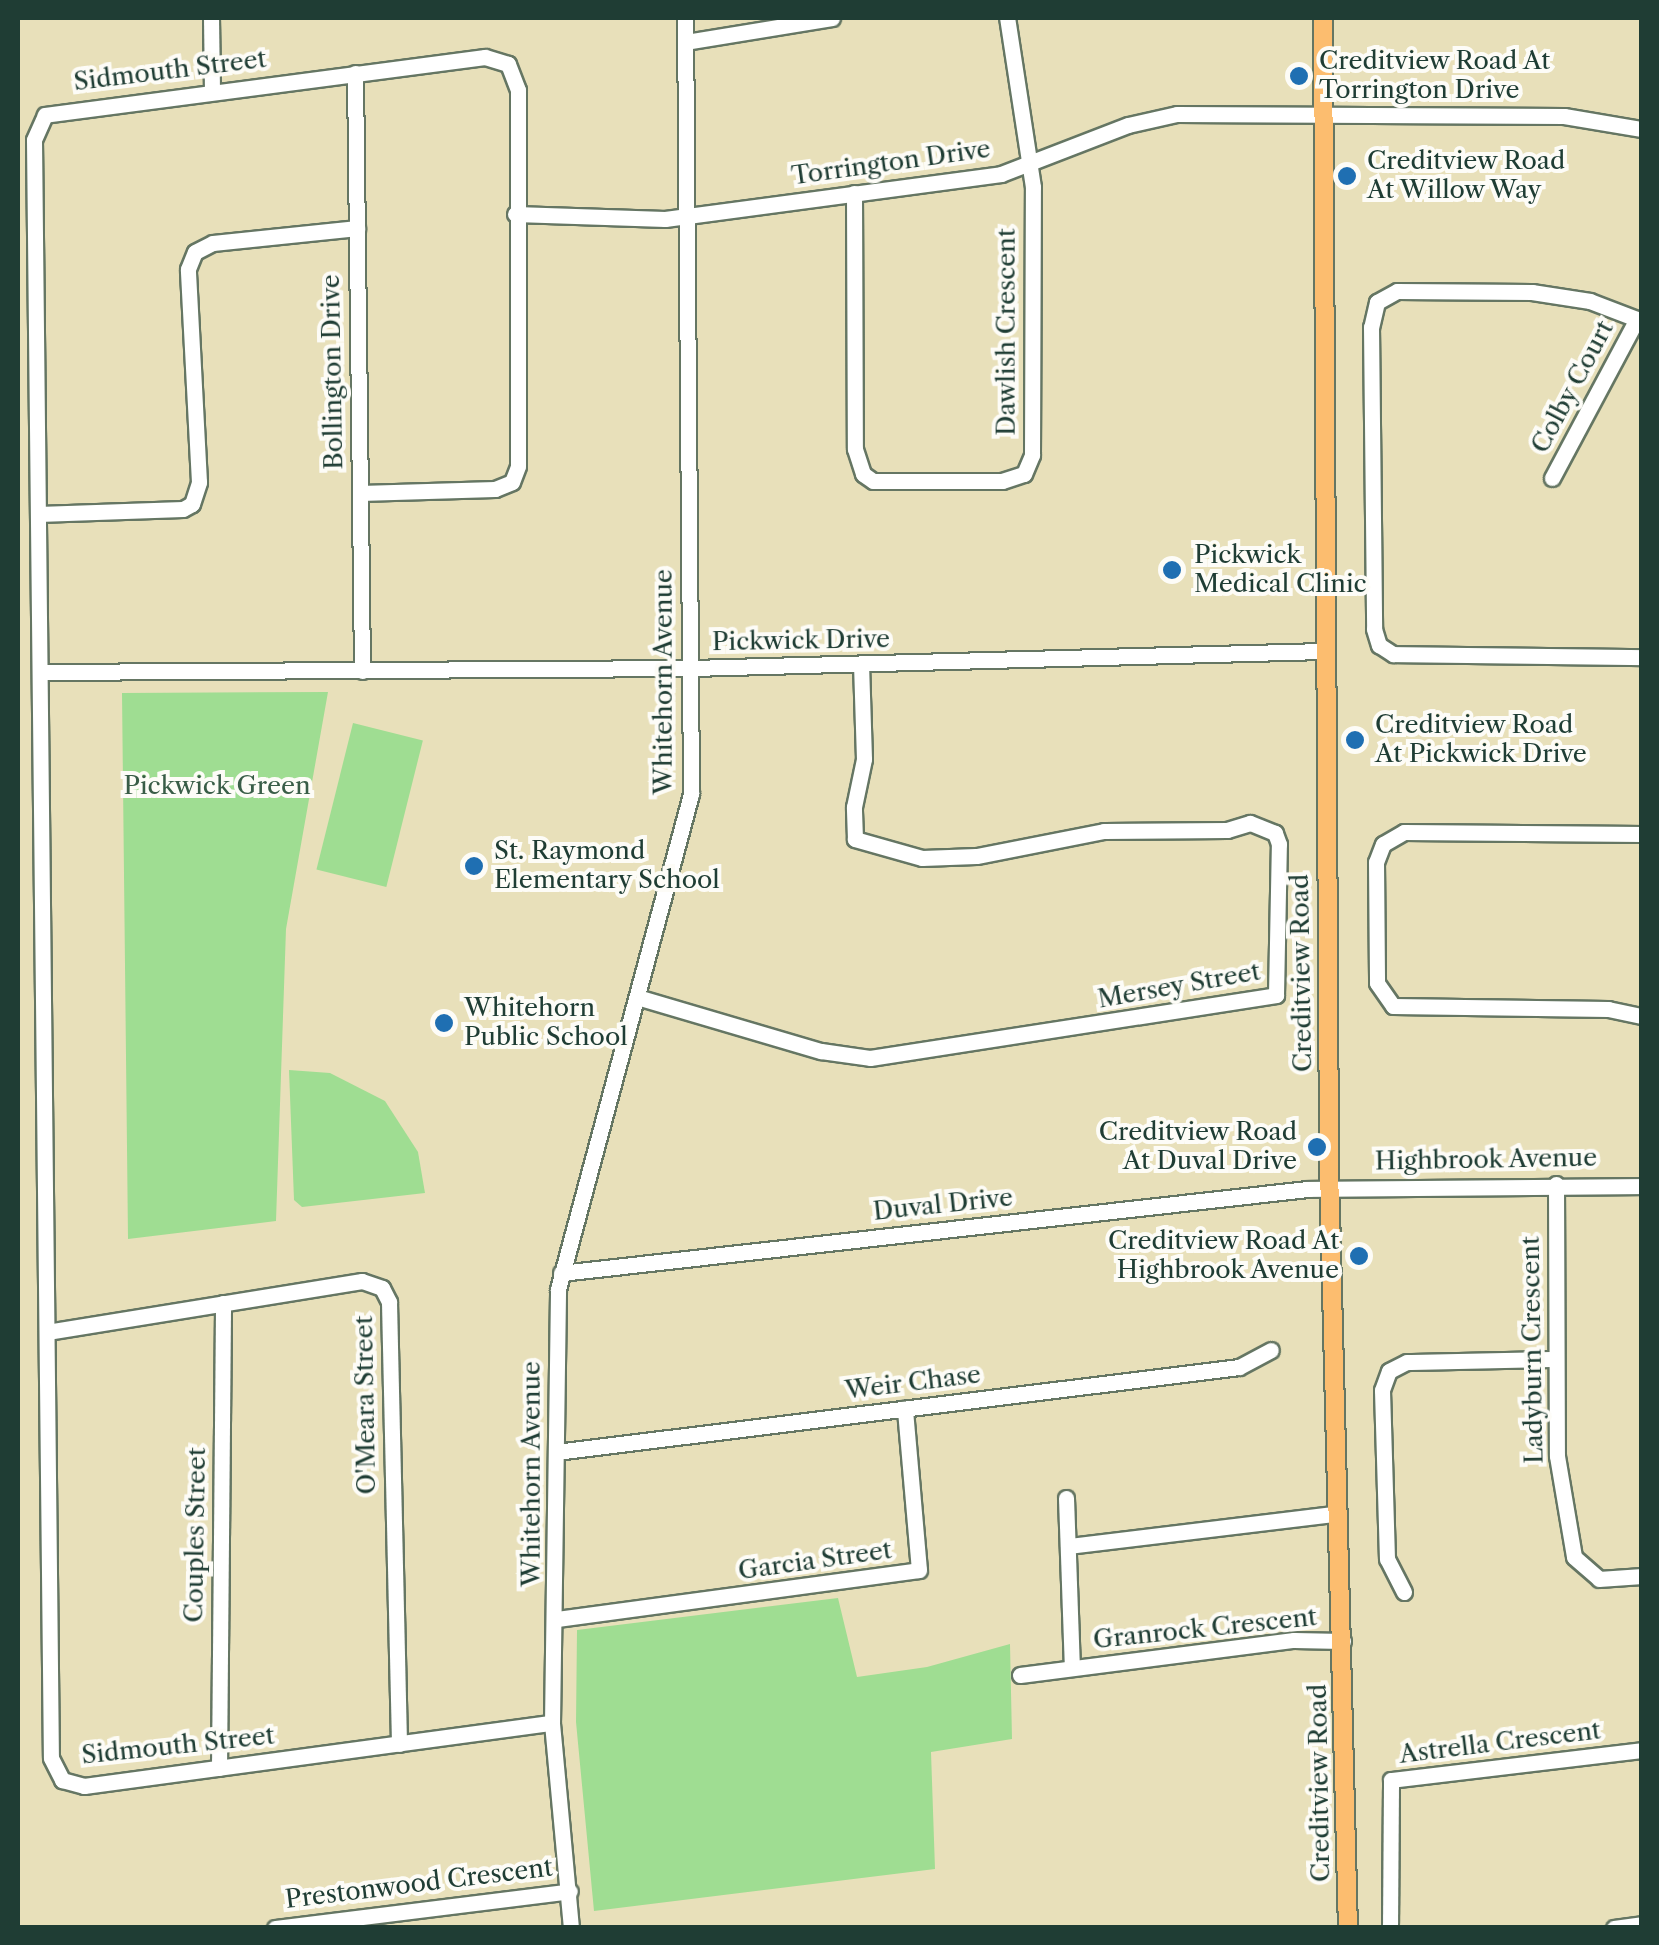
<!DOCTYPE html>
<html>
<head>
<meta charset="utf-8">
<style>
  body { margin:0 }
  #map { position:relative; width:1659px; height:1945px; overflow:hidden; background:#e8e0ba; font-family:"Libre Caslon Text",serif }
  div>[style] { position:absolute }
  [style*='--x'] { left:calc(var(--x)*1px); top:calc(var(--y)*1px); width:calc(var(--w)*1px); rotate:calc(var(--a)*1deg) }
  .green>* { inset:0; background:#9fdd92; transform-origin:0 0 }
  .roads { filter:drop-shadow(2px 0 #657663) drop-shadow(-2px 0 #657663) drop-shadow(0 2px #657663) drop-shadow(0 -2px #657663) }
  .minor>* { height:15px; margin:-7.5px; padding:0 7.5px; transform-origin:7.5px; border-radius:7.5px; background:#fff }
  .major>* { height:18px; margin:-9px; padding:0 9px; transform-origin:9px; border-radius:9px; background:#fcbd6f }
  .dots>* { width:28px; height:28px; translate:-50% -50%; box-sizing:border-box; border:5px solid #fdfcf7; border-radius:50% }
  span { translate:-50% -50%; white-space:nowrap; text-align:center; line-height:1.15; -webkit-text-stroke:8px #fdfcf7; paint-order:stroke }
  .poi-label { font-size:25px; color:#1f3d34 }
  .left { translate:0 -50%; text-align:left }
  .right { translate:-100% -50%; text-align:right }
  .street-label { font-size:25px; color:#1f3d34 }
  .park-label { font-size:25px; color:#395d47 }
  .frame { position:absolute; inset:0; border:20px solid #1f3d34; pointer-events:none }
</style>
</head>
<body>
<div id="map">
  <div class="green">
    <div style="clip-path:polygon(328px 692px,286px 929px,276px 1221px,128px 1239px,122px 693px)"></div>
    <div style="left:353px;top:723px;width:72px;height:151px;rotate:14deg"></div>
    <div style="clip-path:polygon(289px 1070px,330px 1073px,385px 1101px,418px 1152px,425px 1193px,302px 1207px,294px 1200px)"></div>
    <div style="clip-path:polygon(838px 1598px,857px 1677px,927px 1667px,1010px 1644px,1012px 1739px,931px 1752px,935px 1869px,594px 1911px,576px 1722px,577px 1630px)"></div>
  </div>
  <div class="roads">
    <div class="minor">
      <div style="--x:211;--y:18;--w:73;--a:89.2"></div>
      <div style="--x:686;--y:42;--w:148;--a:-9.3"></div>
      <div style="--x:355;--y:73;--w:598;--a:89.33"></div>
      <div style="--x:854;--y:193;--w:256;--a:89.8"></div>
      <div style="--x:855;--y:449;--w:26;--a:72"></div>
      <div style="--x:863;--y:474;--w:12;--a:35"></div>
      <div style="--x:873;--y:481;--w:129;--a:0"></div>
      <div style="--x:1002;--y:481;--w:23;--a:-18"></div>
      <div style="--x:1024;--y:474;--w:21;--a:-67"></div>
      <div style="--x:1032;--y:455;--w:268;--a:-89.8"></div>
      <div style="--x:1033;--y:187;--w:171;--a:-98.7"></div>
      <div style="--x:515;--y:214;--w:150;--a:1.9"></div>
      <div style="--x:665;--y:219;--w:339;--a:-7.6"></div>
      <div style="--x:1001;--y:174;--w:136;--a:-21.1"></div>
      <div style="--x:1128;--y:125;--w:50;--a:-12.7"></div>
      <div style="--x:1177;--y:114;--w:387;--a:0.3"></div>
      <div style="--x:1564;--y:116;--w:79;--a:9.5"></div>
      <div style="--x:1642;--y:321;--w:56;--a:-159"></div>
      <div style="--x:1590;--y:301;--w:59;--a:-171.2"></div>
      <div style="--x:1532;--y:292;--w:135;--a:-179.6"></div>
      <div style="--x:1397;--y:291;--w:23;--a:151"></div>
      <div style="--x:1377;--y:302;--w:26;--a:103"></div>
      <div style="--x:1371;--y:327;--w:302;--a:89.4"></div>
      <div style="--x:1374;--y:629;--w:17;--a:73"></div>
      <div style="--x:1379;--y:645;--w:17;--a:33"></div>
      <div style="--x:1393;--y:654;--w:249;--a:0.7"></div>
      <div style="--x:1552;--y:478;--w:180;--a:-61.9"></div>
      <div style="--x:360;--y:493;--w:135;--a:-1.7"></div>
      <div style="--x:495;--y:489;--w:18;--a:-22"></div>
      <div style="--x:512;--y:482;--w:17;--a:-69"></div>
      <div style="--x:518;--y:466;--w:376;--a:-90"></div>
      <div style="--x:518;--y:90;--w:28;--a:-111"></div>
      <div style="--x:508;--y:64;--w:24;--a:-163"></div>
      <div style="--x:485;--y:57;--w:444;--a:172.5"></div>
      <div style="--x:45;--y:115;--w:27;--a:114"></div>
      <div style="--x:34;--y:140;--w:1618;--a:89.4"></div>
      <div style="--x:51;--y:1758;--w:25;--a:63"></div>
      <div style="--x:62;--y:1780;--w:23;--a:15"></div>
      <div style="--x:84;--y:1786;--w:472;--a:-7.7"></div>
      <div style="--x:38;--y:514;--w:145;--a:-2"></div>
      <div style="--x:183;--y:509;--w:10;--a:-29"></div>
      <div style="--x:192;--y:504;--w:23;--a:-72"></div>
      <div style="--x:199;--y:482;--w:213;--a:-93"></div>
      <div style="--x:188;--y:269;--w:18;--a:-68"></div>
      <div style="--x:195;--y:252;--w:20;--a:-27"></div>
      <div style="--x:213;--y:243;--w:145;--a:-5.9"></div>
      <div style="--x:40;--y:672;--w:651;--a:-0.35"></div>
      <div style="--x:691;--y:668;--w:633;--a:-1.54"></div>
      <div style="--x:1642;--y:834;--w:238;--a:-179.5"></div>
      <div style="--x:1404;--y:832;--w:24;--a:150"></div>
      <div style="--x:1383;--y:844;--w:19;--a:111"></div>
      <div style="--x:1376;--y:862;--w:121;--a:89.5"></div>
      <div style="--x:1377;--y:983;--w:28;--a:55"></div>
      <div style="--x:1393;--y:1006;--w:215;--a:0.8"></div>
      <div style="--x:1608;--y:1009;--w:35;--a:12"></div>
      <div style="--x:637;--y:997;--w:192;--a:16.4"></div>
      <div style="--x:821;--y:1051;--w:49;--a:8.1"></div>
      <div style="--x:870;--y:1058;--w:411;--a:-8.8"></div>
      <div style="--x:1276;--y:995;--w:151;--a:-88.9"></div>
      <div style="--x:1279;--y:844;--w:12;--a:-110"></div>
      <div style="--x:1275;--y:833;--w:27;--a:-158"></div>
      <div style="--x:1250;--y:823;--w:24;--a:163"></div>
      <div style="--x:1227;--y:830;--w:123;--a:179.5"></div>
      <div style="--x:1104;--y:831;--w:130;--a:168.9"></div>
      <div style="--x:976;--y:856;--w:54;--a:177.9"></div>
      <div style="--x:922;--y:858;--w:70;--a:-164.2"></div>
      <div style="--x:855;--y:839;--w:32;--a:-92"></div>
      <div style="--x:854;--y:807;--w:49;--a:-78.2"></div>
      <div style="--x:864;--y:759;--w:94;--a:-91.8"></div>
      <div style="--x:1556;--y:1184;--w:272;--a:89.8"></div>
      <div style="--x:1557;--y:1456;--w:102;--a:80.4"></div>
      <div style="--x:1574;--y:1557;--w:33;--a:41"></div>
      <div style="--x:1599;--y:1579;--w:43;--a:-4"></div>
      <div style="--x:561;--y:1273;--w:752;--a:-6.42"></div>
      <div style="--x:1308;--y:1189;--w:334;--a:-0.5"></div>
      <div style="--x:47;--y:1332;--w:319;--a:-9.2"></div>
      <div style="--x:362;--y:1281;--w:21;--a:19"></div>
      <div style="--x:382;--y:1288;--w:16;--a:63"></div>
      <div style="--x:389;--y:1302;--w:442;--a:88.7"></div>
      <div style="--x:556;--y:1452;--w:688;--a:-7.09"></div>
      <div style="--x:1239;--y:1367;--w:36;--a:-28"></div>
      <div style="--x:1066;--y:1498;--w:170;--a:88"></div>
      <div style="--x:1069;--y:1546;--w:267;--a:-6.9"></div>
      <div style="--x:1404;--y:1592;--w:37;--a:-117"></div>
      <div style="--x:1387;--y:1559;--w:169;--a:-91.7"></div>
      <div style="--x:1382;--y:1390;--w:20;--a:-70"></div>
      <div style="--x:1389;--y:1371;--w:20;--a:-27"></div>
      <div style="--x:1407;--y:1362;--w:148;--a:-1.2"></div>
      <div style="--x:557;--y:1619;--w:365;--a:-7.7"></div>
      <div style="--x:919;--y:1570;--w:162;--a:-95"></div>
      <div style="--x:1020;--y:1675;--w:276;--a:-7.3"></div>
      <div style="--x:1294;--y:1640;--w:49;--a:1.2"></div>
      <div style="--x:219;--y:1768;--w:465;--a:-89.5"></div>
      <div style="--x:275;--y:1928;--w:297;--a:-7.1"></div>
      <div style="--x:571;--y:1928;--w:206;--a:-95.3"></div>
      <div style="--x:552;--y:1723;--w:434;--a:-89.2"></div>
      <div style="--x:558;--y:1289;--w:513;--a:-74.96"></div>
      <div style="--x:691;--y:794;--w:776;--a:-90.44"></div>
      <div style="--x:1390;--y:1928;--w:148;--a:-89.6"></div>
      <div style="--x:1391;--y:1780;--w:253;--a:-6.8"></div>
      <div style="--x:1614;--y:1928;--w:28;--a:-8"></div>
    </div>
    <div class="major">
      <div style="--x:1323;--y:18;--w:1151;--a:89.7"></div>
      <div style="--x:1329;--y:1169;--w:759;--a:88.57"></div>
    </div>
  </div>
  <div class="dots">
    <div style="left:1299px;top:76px;background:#1f6fb2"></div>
    <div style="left:1347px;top:176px;background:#1f6fb2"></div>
    <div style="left:1172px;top:570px;background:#1f6fb2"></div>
    <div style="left:1355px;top:740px;background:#1f6fb2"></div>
    <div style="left:474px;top:866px;background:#1f6fb2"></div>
    <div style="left:444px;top:1023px;background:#1f6fb2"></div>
    <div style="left:1317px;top:1147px;background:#1f6fb2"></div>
    <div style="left:1359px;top:1256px;background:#1f6fb2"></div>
  </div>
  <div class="poi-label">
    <span class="left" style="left:1319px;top:76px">Creditview Road At<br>Torrington Drive</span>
    <span class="left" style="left:1367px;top:176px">Creditview Road<br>At Willow Way</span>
    <span class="left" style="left:1194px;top:570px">Pickwick<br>Medical Clinic</span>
    <span class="left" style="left:1375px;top:740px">Creditview Road<br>At Pickwick Drive</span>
    <span class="left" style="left:494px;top:866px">St. Raymond<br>Elementary School</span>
    <span class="left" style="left:464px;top:1023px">Whitehorn<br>Public School</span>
    <span class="right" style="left:1297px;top:1147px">Creditview Road<br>At Duval Drive</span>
    <span class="right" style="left:1339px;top:1256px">Creditview Road At<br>Highbrook Avenue</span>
  </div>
  <div class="street-label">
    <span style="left:170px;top:71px;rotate:-7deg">Sidmouth Street</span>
    <span style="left:891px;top:163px;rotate:-8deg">Torrington Drive</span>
    <span style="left:1007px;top:332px;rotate:-90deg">Dawlish Crescent</span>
    <span style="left:333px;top:372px;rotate:-91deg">Bollington Drive</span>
    <span style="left:1573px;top:387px;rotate:-62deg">Colby Court</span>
    <span style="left:801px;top:641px;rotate:-1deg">Pickwick Drive</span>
    <span style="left:664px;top:682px;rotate:-90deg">Whitehorn Avenue</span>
    <span style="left:1302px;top:973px;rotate:-91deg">Creditview Road</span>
    <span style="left:1179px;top:986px;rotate:-10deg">Mersey Street</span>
    <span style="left:1486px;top:1160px;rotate:-1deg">Highbrook Avenue</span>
    <span style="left:943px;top:1205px;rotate:-6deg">Duval Drive</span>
    <span style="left:1533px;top:1350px;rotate:-91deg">Ladyburn Crescent</span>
    <span style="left:913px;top:1383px;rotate:-7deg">Weir Chase</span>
    <span style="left:366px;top:1405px;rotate:-91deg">O'Meara Street</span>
    <span style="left:532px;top:1474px;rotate:-90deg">Whitehorn Avenue</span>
    <span style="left:196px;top:1535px;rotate:-89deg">Couples Street</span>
    <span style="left:815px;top:1561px;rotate:-8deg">Garcia Street</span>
    <span style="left:1205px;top:1629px;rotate:-6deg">Granrock Crescent</span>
    <span style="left:1500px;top:1743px;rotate:-7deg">Astrella Crescent</span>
    <span style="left:178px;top:1746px;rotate:-6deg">Sidmouth Street</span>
    <span style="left:1320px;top:1783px;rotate:-91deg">Creditview Road</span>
    <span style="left:419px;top:1884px;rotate:-7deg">Prestonwood Crescent</span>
  </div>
  <div class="park-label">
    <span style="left:217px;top:786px">Pickwick Green</span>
  </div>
  <div class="frame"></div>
</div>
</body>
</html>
